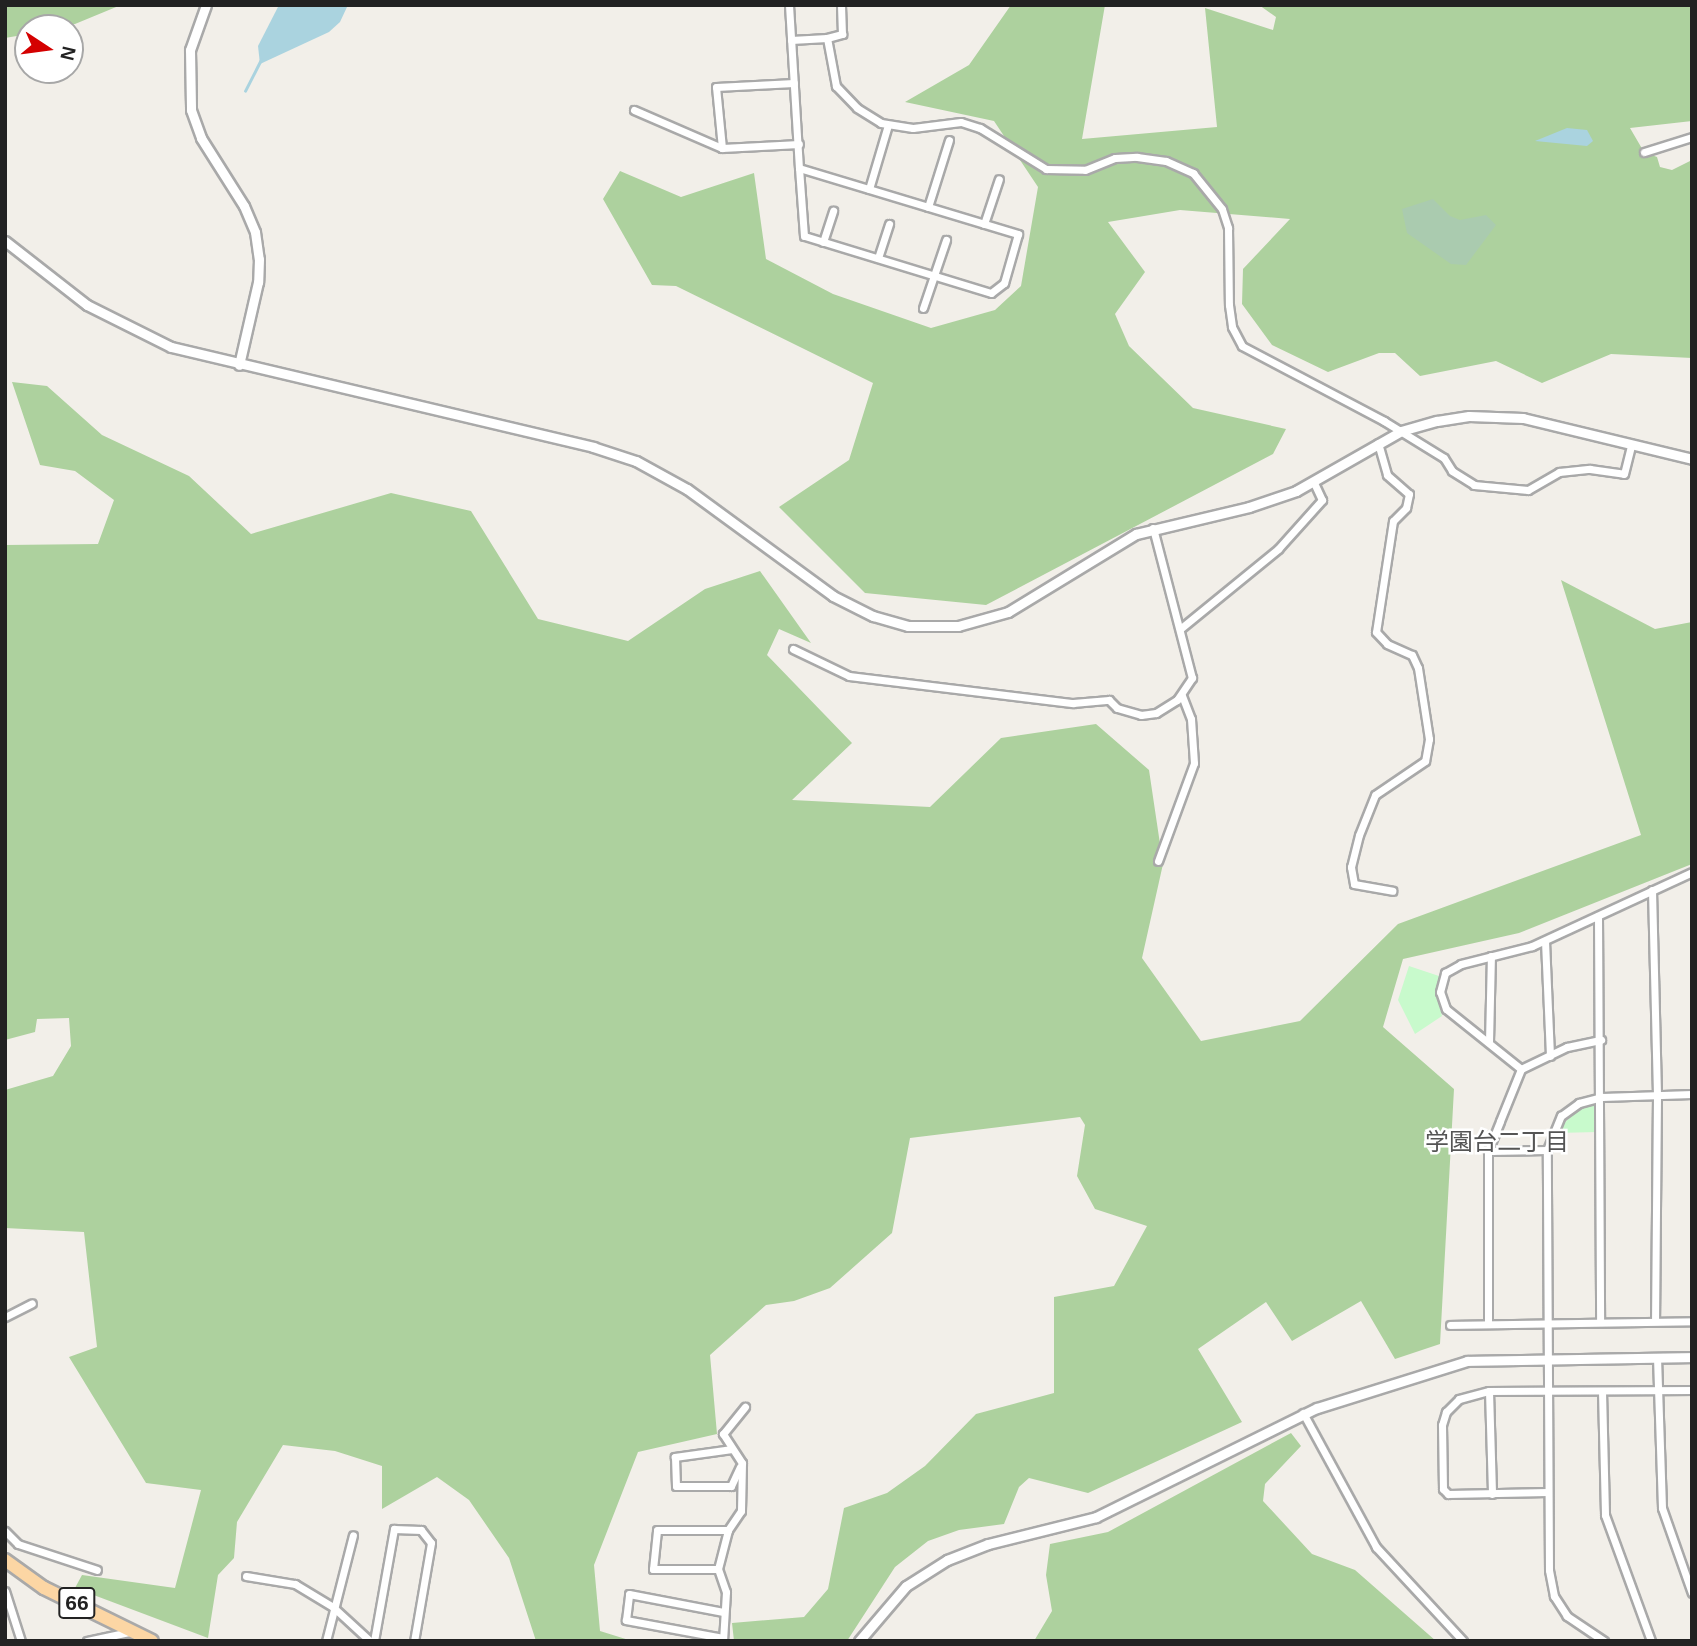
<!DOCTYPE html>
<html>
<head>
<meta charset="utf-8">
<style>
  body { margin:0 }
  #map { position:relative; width:1697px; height:1646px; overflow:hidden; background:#f2efe9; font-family:Helvetica,"Noto Sans JP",sans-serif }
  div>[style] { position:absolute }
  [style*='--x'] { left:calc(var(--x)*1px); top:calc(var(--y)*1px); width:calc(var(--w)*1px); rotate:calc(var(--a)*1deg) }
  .forest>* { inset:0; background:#add19e }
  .cemetery>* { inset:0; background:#aacbaf }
  .park>* { inset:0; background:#c8facc }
  .water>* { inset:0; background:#aad3df }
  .stream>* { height:2.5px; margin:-1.25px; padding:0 1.25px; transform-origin:1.25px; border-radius:1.25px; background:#aad3df }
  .roads { filter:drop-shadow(2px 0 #a9a9a9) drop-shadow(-2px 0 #a9a9a9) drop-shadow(0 2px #a9a9a9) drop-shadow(0 -2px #a9a9a9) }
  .minor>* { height:7px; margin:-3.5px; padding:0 3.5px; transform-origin:3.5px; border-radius:3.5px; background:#fff }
  .tertiary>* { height:9px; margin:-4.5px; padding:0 4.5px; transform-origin:4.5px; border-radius:4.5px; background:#fff }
  .primary>* { height:12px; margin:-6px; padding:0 6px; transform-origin:6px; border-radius:6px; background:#fcd6a4 }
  span { translate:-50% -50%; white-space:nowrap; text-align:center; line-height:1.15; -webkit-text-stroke:5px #fff; paint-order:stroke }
  .shield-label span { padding:2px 5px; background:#fff; border:2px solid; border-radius:5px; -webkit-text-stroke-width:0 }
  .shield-label { font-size:21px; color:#222; font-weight:700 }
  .neighbourhood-label { font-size:24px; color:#555 }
  .frame { position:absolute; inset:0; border:7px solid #222; pointer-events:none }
  .north { position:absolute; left:14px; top:14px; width:70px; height:70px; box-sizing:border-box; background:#fff; border:2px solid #a7a7a7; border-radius:50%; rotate:103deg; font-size:19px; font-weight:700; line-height:28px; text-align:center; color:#222 }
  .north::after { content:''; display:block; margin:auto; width:24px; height:32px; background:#d40000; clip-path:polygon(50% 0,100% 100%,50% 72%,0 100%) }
</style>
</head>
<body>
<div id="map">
  <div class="forest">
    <div style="clip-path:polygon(5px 5px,121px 5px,75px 24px,28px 28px,28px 34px,5px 38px)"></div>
    <div style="clip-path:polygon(1011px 5px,1105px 5px,1082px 139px,1217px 127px,1205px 8px,1273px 30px,1276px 17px,1259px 5px,1692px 5px,1692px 121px,1630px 128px,1644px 152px,1657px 157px,1660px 167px,1672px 170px,1692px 160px,1692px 358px,1611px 354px,1542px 383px,1496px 361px,1420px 376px,1395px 353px,1379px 353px,1328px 372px,1272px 345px,1242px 304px,1243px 269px,1290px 219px,1180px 210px,1108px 222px,1145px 272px,1115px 314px,1129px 346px,1193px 408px,1286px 429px,1273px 454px,986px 605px,865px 593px,779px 507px,849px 460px,873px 383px,676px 286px,652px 285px,603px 199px,620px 171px,681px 197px,754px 173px,766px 259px,833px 294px,931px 328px,995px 310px,1021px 286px,1038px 187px,994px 121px,905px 102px,969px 65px)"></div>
    <div style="clip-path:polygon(12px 382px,47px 386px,102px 435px,189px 476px,251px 534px,391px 493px,471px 511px,538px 619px,628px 641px,705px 589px,760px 571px,811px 643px,779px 629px,767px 655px,852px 743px,792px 800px,930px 807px,1001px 738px,1096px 724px,1149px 770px,1163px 864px,1142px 958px,1201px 1041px,1300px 1021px,1398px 924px,1641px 835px,1561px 580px,1655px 629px,1692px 622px,1692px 864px,1519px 933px,1403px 959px,1383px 1027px,1454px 1089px,1440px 1344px,1395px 1359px,1361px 1301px,1292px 1341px,1266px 1302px,1198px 1349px,1242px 1422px,1088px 1493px,1029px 1478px,1019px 1487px,1004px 1524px,959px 1530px,928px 1541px,895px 1567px,847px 1641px,734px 1641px,732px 1623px,804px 1617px,828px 1589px,844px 1508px,887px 1493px,925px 1466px,976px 1414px,1054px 1393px,1054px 1297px,1114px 1286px,1147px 1226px,1095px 1209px,1077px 1176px,1085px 1125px,1080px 1117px,910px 1138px,892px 1233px,830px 1288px,794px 1301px,766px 1305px,710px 1355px,717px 1434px,638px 1452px,594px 1565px,600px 1631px,632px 1641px,536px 1641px,509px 1558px,469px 1500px,437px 1477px,382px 1509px,382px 1466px,335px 1451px,283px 1445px,237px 1522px,234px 1558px,218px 1575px,208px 1638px,75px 1588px,82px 1575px,175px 1588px,201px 1490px,146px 1483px,69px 1357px,97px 1347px,84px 1232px,5px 1228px,5px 1090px,53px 1076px,71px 1046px,69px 1018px,37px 1019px,35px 1032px,5px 1040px,5px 545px,98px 544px,114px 500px,75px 471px,40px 465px)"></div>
    <div style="clip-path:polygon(1291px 1433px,1301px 1446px,1265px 1484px,1263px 1501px,1312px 1554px,1355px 1570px,1436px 1641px,1034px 1641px,1052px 1611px,1046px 1575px,1050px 1544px,1108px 1532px)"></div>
  </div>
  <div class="cemetery">
    <div style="clip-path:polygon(1433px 199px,1450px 216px,1460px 220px,1486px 215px,1496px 225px,1466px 265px,1451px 264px,1407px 233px,1402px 209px)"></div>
  </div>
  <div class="park">
    <div style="clip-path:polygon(1409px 966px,1442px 977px,1436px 989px,1442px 1016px,1415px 1034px,1398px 1000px)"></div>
    <div style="clip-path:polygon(1598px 1102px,1598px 1132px,1556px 1133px,1577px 1109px)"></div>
  </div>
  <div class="water">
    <div style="clip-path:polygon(279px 5px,346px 5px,347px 7px,340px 22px,329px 32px,260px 64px,258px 46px)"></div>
    <div style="clip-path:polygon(1567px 128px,1587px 130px,1593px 141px,1587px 146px,1535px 141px)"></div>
  </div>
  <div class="stream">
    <div style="--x:245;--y:91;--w:35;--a:-63"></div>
  </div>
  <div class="roads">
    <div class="minor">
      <div style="--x:789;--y:5;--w:163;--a:86.5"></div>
      <div style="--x:799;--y:168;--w:229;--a:16.8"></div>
      <div style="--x:1018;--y:234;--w:51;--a:105.9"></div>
      <div style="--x:1004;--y:283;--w:16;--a:142"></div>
      <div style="--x:991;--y:293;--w:195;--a:-163"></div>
      <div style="--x:804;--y:236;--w:68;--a:-94.2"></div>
      <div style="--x:827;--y:38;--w:16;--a:-15"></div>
      <div style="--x:842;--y:34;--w:29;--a:-92"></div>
      <div style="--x:791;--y:40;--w:36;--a:-3"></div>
      <div style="--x:827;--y:38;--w:49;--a:79.4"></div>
      <div style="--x:836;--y:86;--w:30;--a:46"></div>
      <div style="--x:857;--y:108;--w:28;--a:32"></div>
      <div style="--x:881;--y:123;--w:32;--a:9"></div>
      <div style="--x:913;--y:128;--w:48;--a:-7.1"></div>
      <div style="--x:961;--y:122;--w:20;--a:18"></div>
      <div style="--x:980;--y:128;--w:78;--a:31.8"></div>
      <div style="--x:1046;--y:169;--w:39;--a:1"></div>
      <div style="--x:1085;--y:170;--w:32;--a:-22"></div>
      <div style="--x:1115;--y:158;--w:22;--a:-3"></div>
      <div style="--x:1137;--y:157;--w:29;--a:8"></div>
      <div style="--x:1166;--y:161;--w:30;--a:24"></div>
      <div style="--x:1193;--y:173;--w:46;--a:51.1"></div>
      <div style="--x:1222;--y:209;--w:20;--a:72"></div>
      <div style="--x:1228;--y:228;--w:77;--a:89.3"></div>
      <div style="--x:1229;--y:305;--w:22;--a:82"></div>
      <div style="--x:1232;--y:327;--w:21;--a:62"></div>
      <div style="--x:1242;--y:346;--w:161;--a:27.8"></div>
      <div style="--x:1384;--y:421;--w:70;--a:31.7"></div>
      <div style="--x:1444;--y:458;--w:15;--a:58"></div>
      <div style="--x:1452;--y:471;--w:26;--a:32"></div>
      <div style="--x:1474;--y:485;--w:54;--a:5.3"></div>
      <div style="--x:1528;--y:490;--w:36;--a:-30"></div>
      <div style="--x:1559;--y:472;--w:31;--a:-6"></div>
      <div style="--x:1590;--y:469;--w:34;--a:8"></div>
      <div style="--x:1624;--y:474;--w:29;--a:-76"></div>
      <div style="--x:634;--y:110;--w:96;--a:23.4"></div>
      <div style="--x:722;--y:148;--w:77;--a:-3"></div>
      <div style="--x:722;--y:148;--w:61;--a:-95.6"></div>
      <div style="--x:716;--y:87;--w:78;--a:-2.9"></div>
      <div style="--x:1644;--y:152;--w:50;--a:-17.4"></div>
      <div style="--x:869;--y:189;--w:67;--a:-73.5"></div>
      <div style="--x:928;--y:207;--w:70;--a:-72.6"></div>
      <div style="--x:984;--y:224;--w:47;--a:-71.6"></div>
      <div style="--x:823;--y:242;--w:33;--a:-72"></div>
      <div style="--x:878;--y:258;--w:36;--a:-72"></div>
      <div style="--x:923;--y:308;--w:72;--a:-71.3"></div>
      <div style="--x:1378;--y:443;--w:33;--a:74"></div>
      <div style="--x:1387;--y:475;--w:29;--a:41"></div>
      <div style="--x:1409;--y:494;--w:14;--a:102"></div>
      <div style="--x:1406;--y:508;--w:18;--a:135"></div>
      <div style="--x:1393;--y:521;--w:112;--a:98.7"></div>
      <div style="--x:1376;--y:632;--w:16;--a:47"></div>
      <div style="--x:1387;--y:644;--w:27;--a:24"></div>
      <div style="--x:1412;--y:655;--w:14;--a:65"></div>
      <div style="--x:1418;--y:668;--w:72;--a:81.2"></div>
      <div style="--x:1429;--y:739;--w:22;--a:100"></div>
      <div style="--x:1425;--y:761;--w:60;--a:145.8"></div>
      <div style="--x:1375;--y:795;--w:43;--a:111.8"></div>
      <div style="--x:1359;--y:835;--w:33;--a:104"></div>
      <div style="--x:1351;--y:867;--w:17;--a:80"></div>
      <div style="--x:1354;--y:884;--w:39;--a:10"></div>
      <div style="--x:1180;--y:629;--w:127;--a:-39.2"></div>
      <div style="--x:1278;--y:549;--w:66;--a:-48.1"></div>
      <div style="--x:1322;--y:500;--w:21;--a:-115"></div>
      <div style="--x:793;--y:649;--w:62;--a:25.7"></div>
      <div style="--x:849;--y:676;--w:226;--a:6.9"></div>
      <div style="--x:1073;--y:703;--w:36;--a:-5"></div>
      <div style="--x:1109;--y:700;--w:11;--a:45"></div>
      <div style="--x:1117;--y:708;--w:25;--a:16"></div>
      <div style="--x:1141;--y:715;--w:15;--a:-8"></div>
      <div style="--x:1156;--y:713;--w:25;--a:-32"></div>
      <div style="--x:1177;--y:700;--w:27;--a:-56"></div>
      <div style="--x:1192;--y:678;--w:155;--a:-104.6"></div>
      <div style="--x:1158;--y:861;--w:104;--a:-69.8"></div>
      <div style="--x:1194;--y:763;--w:44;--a:-93.9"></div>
      <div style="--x:1191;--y:719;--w:25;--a:-111"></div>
      <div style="--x:1652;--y:890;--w:206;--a:88.6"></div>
      <div style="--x:1657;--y:1096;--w:225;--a:90.5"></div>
      <div style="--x:1598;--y:916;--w:406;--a:89.7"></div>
      <div style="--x:1545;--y:941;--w:115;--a:87.5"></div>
      <div style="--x:1489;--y:1042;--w:86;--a:-88.7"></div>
      <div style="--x:1521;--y:1069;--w:96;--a:-141.3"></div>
      <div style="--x:1446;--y:1009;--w:18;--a:-109"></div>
      <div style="--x:1440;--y:992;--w:20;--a:-75"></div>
      <div style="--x:1445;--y:973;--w:18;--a:-29"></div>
      <div style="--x:1461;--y:964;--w:73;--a:-14.2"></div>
      <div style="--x:1532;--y:946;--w:176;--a:-24.8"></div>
      <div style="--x:1489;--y:1151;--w:58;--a:-1"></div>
      <div style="--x:5;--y:1317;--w:30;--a:-27"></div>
      <div style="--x:1488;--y:1323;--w:172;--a:-90"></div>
      <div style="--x:1488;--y:1151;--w:32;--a:-68"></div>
      <div style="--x:1500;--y:1121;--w:56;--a:-68"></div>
      <div style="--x:1521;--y:1069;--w:51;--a:-25.6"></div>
      <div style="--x:1567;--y:1047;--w:35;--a:-12"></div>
      <div style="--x:1450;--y:1325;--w:242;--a:-0.9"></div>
      <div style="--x:1657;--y:1357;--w:151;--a:88.1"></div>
      <div style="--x:1662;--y:1508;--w:90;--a:70.6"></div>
      <div style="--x:1489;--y:1391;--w:103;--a:88.3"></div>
      <div style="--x:1602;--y:1391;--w:124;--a:88.6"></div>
      <div style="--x:1605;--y:1515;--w:134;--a:69.9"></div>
      <div style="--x:1303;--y:1413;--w:153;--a:61.4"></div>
      <div style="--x:1376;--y:1547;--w:128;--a:47.2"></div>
      <div style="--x:732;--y:1449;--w:58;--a:172"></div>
      <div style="--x:675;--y:1457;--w:29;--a:88"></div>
      <div style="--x:676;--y:1486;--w:55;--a:0"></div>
      <div style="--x:731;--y:1486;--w:21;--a:-65"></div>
      <div style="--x:1548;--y:1492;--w:100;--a:178.9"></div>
      <div style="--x:1448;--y:1494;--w:7;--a:-135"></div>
      <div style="--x:1443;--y:1489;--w:64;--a:-90.9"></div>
      <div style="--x:1442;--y:1425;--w:14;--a:-73"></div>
      <div style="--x:1446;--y:1412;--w:18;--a:-45"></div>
      <div style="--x:1459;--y:1399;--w:31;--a:-15"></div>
      <div style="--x:1489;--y:1391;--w:203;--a:-0.3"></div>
      <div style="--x:5;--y:1531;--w:18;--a:45"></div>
      <div style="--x:18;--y:1544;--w:83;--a:18.2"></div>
      <div style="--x:718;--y:1569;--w:65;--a:180"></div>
      <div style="--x:653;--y:1569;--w:39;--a:-84"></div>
      <div style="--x:657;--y:1530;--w:71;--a:0"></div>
      <div style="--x:246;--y:1576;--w:50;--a:9.3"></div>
      <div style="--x:295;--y:1584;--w:44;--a:31.2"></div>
      <div style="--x:333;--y:1607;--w:50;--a:42.6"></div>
      <div style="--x:5;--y:1591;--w:52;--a:72.3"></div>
      <div style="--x:723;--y:1638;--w:99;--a:-169.5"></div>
      <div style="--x:626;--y:1620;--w:26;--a:-83"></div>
      <div style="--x:629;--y:1594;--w:96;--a:10.8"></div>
      <div style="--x:87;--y:1641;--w:43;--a:-12.1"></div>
      <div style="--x:326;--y:1641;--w:109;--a:-75.7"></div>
      <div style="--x:374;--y:1641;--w:114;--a:-79.9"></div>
      <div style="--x:394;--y:1529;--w:27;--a:2"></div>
      <div style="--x:421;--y:1530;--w:16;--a:52"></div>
      <div style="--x:431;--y:1543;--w:99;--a:99.8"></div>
      <div style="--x:723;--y:1641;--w:49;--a:-86.5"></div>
      <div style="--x:726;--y:1592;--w:24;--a:-109"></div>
      <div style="--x:718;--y:1569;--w:40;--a:-75.6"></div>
      <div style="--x:728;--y:1530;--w:23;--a:-56"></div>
      <div style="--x:741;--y:1511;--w:48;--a:-88.8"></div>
      <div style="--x:742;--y:1463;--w:35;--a:-123"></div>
      <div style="--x:723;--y:1434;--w:35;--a:-51"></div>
      <div style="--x:1604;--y:1641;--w:45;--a:-146"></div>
      <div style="--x:1567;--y:1616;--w:24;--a:-123"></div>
      <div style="--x:1554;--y:1596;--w:26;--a:-101"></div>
      <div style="--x:1549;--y:1570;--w:420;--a:-90.3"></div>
      <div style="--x:1547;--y:1150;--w:37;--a:-68"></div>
      <div style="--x:1561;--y:1116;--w:22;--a:-36"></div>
      <div style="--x:1579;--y:1103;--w:24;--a:-15"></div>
      <div style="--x:1602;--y:1097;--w:90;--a:-1.9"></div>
    </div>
    <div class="tertiary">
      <div style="--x:206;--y:5;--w:48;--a:109.6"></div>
      <div style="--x:190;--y:50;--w:60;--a:89"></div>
      <div style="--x:191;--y:110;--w:30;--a:70"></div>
      <div style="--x:201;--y:138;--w:80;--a:57.7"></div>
      <div style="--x:244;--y:206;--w:28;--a:67"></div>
      <div style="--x:255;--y:232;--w:27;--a:82"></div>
      <div style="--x:259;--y:259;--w:23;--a:92"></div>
      <div style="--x:258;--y:282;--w:85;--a:102.9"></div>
      <div style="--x:5;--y:241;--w:104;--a:38"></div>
      <div style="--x:87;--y:305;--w:94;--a:26.6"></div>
      <div style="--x:171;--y:347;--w:434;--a:13.3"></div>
      <div style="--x:593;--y:447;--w:45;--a:18"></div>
      <div style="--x:636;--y:461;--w:58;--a:28.8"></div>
      <div style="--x:687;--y:489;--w:181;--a:36.2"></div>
      <div style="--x:833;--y:596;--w:45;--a:26.6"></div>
      <div style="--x:873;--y:616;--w:36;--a:16"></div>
      <div style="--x:908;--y:626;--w:50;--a:0"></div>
      <div style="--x:958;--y:626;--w:52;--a:-15.6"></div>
      <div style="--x:1008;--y:612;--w:150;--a:-31.4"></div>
      <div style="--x:1136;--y:534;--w:116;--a:-13.4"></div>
      <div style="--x:1249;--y:507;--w:50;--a:-18.8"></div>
      <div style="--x:1296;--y:491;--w:121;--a:-29.7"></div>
      <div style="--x:1401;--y:431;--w:37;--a:-16"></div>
      <div style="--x:1437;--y:421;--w:32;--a:-9"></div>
      <div style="--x:1469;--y:416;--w:54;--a:2.1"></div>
      <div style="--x:1523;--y:418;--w:174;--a:13.6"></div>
      <div style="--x:859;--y:1641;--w:72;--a:-49.5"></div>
      <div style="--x:906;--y:1586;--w:49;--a:-32.4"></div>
      <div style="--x:947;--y:1560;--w:44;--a:-21.3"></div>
      <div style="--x:988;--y:1544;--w:111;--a:-14"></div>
      <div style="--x:1096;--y:1517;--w:246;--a:-26.3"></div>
      <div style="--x:1317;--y:1408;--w:157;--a:-17.4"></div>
      <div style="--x:1467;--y:1361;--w:225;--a:-1"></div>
    </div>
    <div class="primary">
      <div style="--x:5;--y:1560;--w:48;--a:35.7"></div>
      <div style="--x:44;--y:1588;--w:120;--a:26.1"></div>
    </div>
  </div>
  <div class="shield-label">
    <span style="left:77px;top:1603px">66</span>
  </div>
  <div class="neighbourhood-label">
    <span style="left:1497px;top:1142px">学園台二丁目</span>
  </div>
  <div class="frame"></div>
  <div class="north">N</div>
</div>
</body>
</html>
